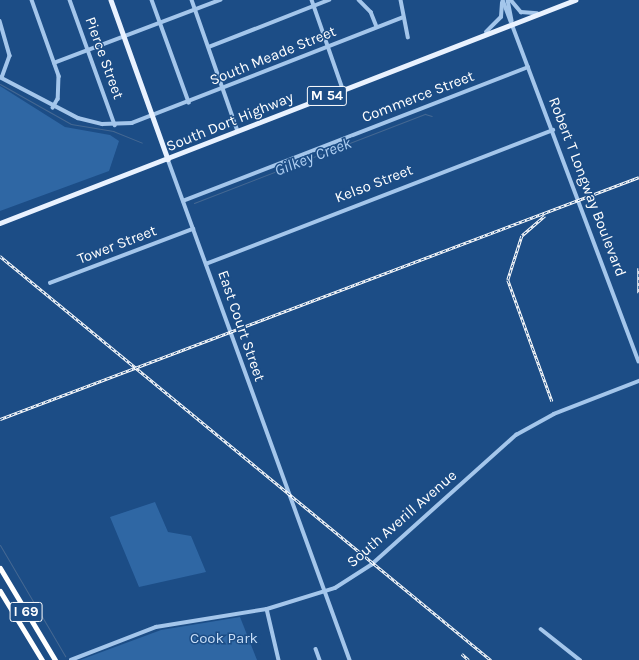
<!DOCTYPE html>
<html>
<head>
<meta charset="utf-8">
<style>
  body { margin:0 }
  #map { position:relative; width:639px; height:660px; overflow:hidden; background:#1c4d86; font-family:Karla,sans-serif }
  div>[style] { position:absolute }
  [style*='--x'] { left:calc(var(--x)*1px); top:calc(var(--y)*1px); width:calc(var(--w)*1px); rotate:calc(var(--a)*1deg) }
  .green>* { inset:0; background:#2f67a4 }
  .stream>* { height:1px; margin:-0.5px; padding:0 0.5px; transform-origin:0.5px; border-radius:0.5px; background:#456892 }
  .minor>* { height:3.5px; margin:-1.75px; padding:0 1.75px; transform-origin:1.75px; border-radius:1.75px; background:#a4c6eb }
  .major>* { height:4.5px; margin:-2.25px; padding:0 2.25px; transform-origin:2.25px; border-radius:2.25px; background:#e9f2ff }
  .highway>* { height:5px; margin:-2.5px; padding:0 2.5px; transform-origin:2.5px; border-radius:2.5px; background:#fff }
  .rail>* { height:2.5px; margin-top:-1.25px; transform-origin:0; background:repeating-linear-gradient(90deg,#1c4d86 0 3px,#fff 0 6px); box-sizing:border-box; border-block:1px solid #fff }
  span { translate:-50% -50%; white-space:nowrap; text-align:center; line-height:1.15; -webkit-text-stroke:3px #1c4d86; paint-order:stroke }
  .shield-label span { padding:1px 3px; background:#1c4d86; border:1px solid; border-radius:3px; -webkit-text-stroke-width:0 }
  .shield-label { font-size:14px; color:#fff; font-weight:700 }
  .street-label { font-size:15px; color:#fff }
  .park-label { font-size:15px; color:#c9dff8 }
  .water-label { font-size:16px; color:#b0d0f3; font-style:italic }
</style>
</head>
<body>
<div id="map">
  <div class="green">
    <div style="clip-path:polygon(0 86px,65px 127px,110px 135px,119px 141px,109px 171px,0 211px)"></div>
    <div style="clip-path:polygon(155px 502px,168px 532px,191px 536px,206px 572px,139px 587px,110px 517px)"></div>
    <div style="clip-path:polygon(240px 617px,257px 660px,80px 660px,161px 630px)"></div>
  </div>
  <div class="stream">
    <div style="--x:0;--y:84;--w:81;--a:29.4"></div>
    <div style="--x:71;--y:124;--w:43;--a:9.5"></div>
    <div style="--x:113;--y:131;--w:31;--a:22"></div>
    <div style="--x:194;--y:203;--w:248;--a:-21.1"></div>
    <div style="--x:425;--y:114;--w:7;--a:16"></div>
    <div style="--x:0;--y:545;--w:129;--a:59.6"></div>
  </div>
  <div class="minor">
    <div style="--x:32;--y:0;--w:81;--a:70.4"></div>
    <div style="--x:59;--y:76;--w:23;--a:92"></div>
    <div style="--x:58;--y:99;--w:10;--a:119"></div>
    <div style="--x:70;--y:0;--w:133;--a:70.2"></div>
    <div style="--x:152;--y:0;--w:109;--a:70.1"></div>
    <div style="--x:192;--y:0;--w:139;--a:70.7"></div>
    <div style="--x:312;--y:0;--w:94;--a:70.8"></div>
    <div style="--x:359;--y:0;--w:17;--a:45"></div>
    <div style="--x:371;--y:12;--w:16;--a:68"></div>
    <div style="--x:401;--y:0;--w:38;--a:79"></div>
    <div style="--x:503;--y:0;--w:386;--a:69.4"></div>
    <div style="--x:508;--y:0;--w:21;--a:79"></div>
    <div style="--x:511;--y:0;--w:16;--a:50"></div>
    <div style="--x:521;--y:12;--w:16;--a:4"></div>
    <div style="--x:0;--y:21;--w:36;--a:74"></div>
    <div style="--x:10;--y:56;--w:23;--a:110"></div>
    <div style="--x:486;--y:32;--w:21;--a:-45"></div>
    <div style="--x:501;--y:17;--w:14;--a:-86"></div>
    <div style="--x:209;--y:47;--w:129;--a:-21.4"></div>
    <div style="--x:54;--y:63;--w:178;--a:-20.8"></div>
    <div style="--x:0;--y:77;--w:88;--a:27.7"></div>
    <div style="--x:78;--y:118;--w:25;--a:14"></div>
    <div style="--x:102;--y:124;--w:30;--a:-2"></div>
    <div style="--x:132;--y:123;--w:290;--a:-21.3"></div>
    <div style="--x:168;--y:159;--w:533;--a:70.04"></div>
    <div style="--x:183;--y:201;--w:370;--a:-21.2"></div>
    <div style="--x:206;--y:264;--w:372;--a:-21.1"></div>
    <div style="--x:50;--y:283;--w:153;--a:-20.7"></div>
    <div style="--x:267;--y:609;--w:52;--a:76.8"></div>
    <div style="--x:541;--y:629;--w:50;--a:38.5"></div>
    <div style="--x:316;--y:649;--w:12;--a:70"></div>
    <div style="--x:71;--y:660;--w:91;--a:-21.2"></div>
    <div style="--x:156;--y:627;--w:112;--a:-9.2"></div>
    <div style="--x:267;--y:609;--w:71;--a:-17.2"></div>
    <div style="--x:335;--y:588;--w:43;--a:-32.6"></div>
    <div style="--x:371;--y:565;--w:195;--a:-41.9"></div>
    <div style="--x:516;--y:435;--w:43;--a:-28.9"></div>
    <div style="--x:554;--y:414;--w:91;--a:-21.2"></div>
  </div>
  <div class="major">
    <div style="--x:111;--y:0;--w:169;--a:70.3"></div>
    <div style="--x:0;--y:223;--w:617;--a:-21.2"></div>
  </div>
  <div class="highway">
    <div style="--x:0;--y:568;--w:107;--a:59.1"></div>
    <div style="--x:0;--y:591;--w:81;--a:58.7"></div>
  </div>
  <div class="rail">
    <div style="--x:545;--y:216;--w:30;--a:139"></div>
    <div style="--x:522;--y:236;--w:46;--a:107.7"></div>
    <div style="--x:508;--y:280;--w:129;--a:70"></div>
    <div style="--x:0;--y:256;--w:636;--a:39.45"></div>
    <div style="--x:639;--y:268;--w:25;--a:90"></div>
    <div style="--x:0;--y:419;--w:683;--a:-20.74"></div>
    <div style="--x:462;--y:654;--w:9;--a:41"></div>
  </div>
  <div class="shield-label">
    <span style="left:327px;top:96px">M 54</span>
    <span style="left:26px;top:612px">I 69</span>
  </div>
  <div class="street-label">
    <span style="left:273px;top:56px;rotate:-22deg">South Meade Street</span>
    <span style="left:104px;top:58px;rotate:70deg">Pierce Street</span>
    <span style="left:418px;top:97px;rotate:-21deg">Commerce Street</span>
    <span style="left:230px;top:122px;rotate:-22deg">South Dort Highway</span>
    <span style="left:374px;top:184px;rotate:-21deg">Kelso Street</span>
    <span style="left:587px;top:187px;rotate:69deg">Robert T Longway Boulevard</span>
    <span style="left:117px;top:245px;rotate:-21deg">Tower Street</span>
    <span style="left:241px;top:326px;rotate:71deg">East Court Street</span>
    <span style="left:402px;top:519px;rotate:-41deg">South Averill Avenue</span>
  </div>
  <div class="park-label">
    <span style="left:224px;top:639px">Cook Park</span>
  </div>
  <div class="water-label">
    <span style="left:313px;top:157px;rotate:-21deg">Gilkey Creek</span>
  </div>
</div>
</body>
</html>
